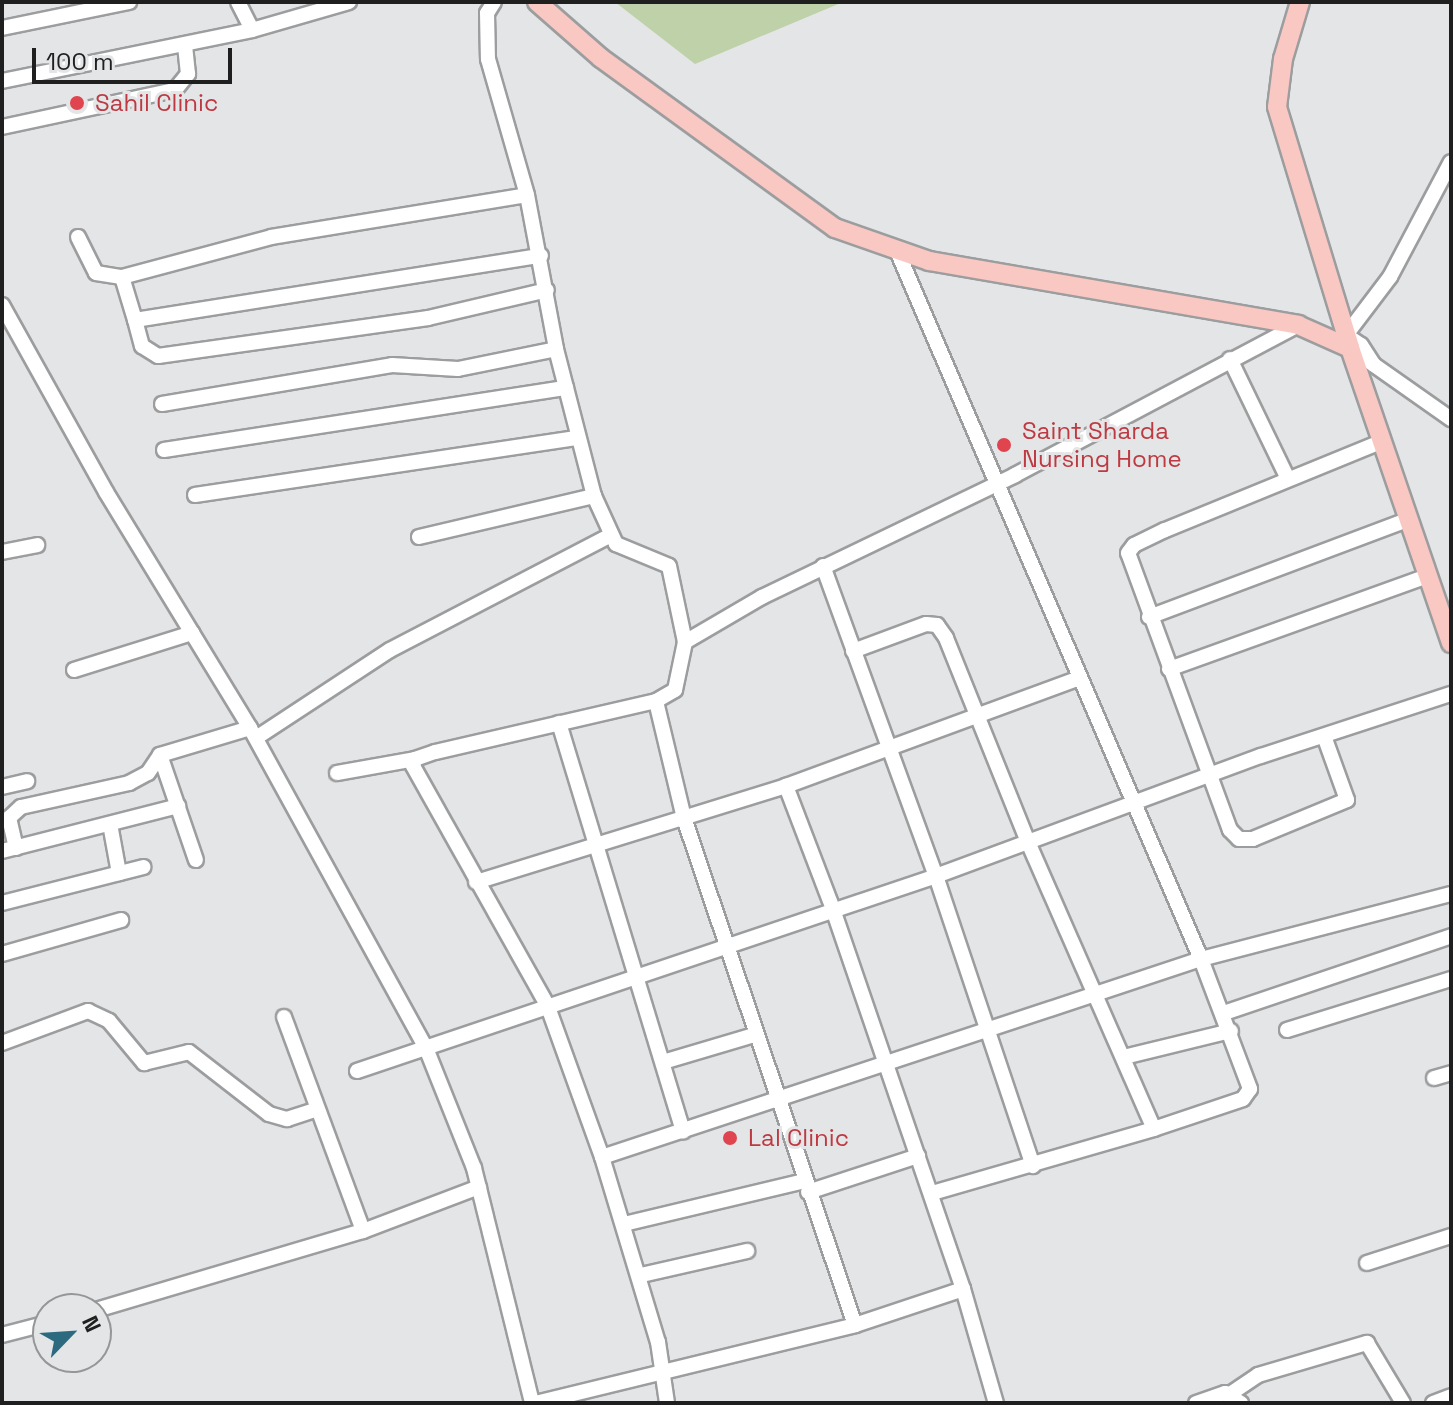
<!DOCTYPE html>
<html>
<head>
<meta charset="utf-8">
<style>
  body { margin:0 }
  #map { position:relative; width:1453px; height:1405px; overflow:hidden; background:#e3e5e6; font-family:"Space Grotesk",sans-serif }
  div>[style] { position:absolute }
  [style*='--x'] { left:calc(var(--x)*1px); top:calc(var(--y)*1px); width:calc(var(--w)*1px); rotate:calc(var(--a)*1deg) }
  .green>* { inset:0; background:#bed1a8 }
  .roads { filter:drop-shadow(2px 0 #9c9d9f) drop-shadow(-2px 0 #9c9d9f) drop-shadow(0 2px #9c9d9f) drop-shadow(0 -2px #9c9d9f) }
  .minor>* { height:14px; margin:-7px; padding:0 7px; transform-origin:7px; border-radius:7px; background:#fff }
  .major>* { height:18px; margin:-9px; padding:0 9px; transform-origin:9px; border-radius:9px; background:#fac8c2 }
  .dots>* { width:22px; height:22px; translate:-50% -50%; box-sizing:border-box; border:4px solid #e3e5e6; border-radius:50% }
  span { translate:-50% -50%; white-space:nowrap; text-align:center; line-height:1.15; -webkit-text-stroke:6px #e3e5e6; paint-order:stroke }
  .health-label { font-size:24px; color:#be3a42 }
  .left { translate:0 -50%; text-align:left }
  .frame { position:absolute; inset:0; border:4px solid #1f1f20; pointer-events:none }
  .north { position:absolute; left:32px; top:1293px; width:80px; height:80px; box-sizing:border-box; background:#e3e5e6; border:2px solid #959697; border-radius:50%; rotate:65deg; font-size:22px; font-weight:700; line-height:32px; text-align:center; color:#1f1f20 }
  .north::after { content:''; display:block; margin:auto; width:28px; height:36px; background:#2c6a80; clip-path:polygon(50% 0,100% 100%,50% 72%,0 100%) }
  .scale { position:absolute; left:32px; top:48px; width:200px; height:36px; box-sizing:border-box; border:4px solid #1f1f20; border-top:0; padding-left:10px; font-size:24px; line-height:28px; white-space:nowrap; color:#1f1f20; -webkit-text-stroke:6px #e3e5e6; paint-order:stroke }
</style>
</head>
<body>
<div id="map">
  <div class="green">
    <div style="clip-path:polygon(615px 2px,843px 2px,695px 64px)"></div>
  </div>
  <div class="roads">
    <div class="minor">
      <div style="--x:238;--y:2;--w:31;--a:63"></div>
      <div style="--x:494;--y:2;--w:13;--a:122"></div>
      <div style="--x:487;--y:13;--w:46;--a:88.8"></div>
      <div style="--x:488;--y:59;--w:141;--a:74"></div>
      <div style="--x:527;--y:195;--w:157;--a:79.3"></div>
      <div style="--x:556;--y:349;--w:152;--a:75.5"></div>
      <div style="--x:594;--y:496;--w:53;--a:65.4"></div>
      <div style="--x:616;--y:544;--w:57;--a:22.5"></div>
      <div style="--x:669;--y:566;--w:78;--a:78.1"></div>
      <div style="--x:2;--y:28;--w:130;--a:-11.6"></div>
      <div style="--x:2;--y:81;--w:255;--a:-11.5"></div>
      <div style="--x:252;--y:30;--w:101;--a:-16.1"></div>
      <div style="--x:2;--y:127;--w:177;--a:-12.1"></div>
      <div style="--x:175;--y:90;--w:21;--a:-51"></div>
      <div style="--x:188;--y:74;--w:30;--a:-96"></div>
      <div style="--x:78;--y:237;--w:40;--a:63.4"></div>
      <div style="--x:96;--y:273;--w:26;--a:9"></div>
      <div style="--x:122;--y:277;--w:45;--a:73.2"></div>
      <div style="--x:135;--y:320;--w:411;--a:-9"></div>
      <div style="--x:898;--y:253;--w:768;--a:66.77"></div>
      <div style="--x:1201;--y:959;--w:139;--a:69.3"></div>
      <div style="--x:1250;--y:1089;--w:12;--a:125"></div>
      <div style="--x:1243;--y:1099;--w:94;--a:161.4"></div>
      <div style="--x:1154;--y:1129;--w:231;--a:163.9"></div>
      <div style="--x:122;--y:277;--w:154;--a:-15"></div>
      <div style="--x:271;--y:237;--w:259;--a:-9.3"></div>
      <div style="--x:2;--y:305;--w:214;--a:60.9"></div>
      <div style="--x:106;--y:492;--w:276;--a:58.6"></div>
      <div style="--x:250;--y:728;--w:365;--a:61.2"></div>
      <div style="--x:426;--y:1048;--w:129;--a:68.2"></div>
      <div style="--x:474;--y:1168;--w:242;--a:76.1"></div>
      <div style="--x:135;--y:320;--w:27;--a:75"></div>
      <div style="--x:142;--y:346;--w:19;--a:32"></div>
      <div style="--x:158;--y:356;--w:273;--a:-8"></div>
      <div style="--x:428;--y:318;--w:122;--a:-13.2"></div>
      <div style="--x:1230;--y:359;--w:133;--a:64.2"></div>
      <div style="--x:1367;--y:360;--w:103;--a:35.1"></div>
      <div style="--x:1374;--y:365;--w:24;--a:-123"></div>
      <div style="--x:1361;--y:345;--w:18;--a:-146"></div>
      <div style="--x:1346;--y:335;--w:73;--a:-52.8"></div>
      <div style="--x:1390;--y:277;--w:130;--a:-62.1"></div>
      <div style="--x:162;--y:404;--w:233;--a:-9.6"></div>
      <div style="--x:392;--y:365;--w:66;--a:3.5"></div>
      <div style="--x:458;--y:369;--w:100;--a:-11.5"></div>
      <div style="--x:164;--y:450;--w:407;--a:-8.8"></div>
      <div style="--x:195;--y:495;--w:387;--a:-8.5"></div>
      <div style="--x:419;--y:537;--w:180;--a:-13.2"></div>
      <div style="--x:2;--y:552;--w:36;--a:-11"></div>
      <div style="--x:823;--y:566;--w:330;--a:70"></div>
      <div style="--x:936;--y:876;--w:306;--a:71.5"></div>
      <div style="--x:1149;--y:617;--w:276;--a:-20.6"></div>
      <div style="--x:853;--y:651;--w:78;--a:-20.3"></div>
      <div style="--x:926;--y:624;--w:11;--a:5"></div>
      <div style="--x:937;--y:625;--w:16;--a:55"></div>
      <div style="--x:946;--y:638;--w:220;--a:68.1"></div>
      <div style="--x:1028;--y:842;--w:313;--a:66.3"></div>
      <div style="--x:1169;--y:669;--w:275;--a:-19.8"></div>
      <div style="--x:74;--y:670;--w:124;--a:-17.4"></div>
      <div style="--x:656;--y:701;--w:227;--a:167"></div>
      <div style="--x:435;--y:752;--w:21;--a:161"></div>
      <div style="--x:415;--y:759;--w:7;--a:106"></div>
      <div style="--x:413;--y:766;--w:276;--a:60.7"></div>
      <div style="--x:548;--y:1007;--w:159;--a:70.2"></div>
      <div style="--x:602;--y:1157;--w:631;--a:-18.29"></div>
      <div style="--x:1201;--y:959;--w:258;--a:-14.6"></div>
      <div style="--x:559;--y:723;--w:427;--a:73.1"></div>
      <div style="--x:1324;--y:736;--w:68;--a:70.2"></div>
      <div style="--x:1347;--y:800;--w:102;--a:157.5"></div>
      <div style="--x:1253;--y:839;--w:14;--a:180"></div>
      <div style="--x:1239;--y:839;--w:13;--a:-135"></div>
      <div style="--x:1230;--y:830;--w:295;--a:-110.2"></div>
      <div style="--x:1128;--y:553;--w:10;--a:-53"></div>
      <div style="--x:1134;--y:545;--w:34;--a:-26"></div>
      <div style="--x:1165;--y:530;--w:233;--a:-22.2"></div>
      <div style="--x:256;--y:738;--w:160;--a:-33.3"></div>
      <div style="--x:390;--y:650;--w:247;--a:-27.5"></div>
      <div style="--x:160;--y:755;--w:111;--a:71.1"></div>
      <div style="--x:337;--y:773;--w:79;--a:-10.2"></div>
      <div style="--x:2;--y:787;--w:26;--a:-13"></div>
      <div style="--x:110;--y:824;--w:50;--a:79.6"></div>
      <div style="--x:16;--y:848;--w:31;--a:-103"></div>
      <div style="--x:9;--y:818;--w:16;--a:-43"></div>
      <div style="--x:21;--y:807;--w:111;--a:-12.5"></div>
      <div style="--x:129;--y:783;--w:21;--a:-28"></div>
      <div style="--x:148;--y:773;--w:22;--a:-56"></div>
      <div style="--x:160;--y:755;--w:94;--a:-16.7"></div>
      <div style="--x:2;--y:851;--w:182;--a:-14.3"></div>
      <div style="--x:476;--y:882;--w:325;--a:-17.2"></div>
      <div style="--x:786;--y:786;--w:312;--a:-20.2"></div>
      <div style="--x:2;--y:903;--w:146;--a:-14.3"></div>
      <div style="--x:2;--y:954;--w:124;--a:-15.9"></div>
      <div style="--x:1224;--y:1013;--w:240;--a:-18.7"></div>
      <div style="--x:284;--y:1017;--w:228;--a:69.7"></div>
      <div style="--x:1287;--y:1030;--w:172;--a:-17.3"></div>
      <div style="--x:2;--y:1043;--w:92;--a:-20.4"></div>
      <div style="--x:88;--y:1011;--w:23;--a:25"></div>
      <div style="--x:109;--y:1021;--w:55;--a:50.2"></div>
      <div style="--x:144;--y:1063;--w:46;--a:-13.7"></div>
      <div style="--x:189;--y:1052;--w:101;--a:37.8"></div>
      <div style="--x:269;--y:1114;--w:19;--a:16"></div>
      <div style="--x:287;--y:1119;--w:32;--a:-18"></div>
      <div style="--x:1124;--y:1057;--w:110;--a:-13.7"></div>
      <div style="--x:663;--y:1062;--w:95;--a:-16.5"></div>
      <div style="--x:357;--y:1071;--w:611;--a:-18.61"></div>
      <div style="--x:936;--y:876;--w:346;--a:-20.3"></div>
      <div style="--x:1261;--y:756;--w:200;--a:-18.1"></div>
      <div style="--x:1434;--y:1078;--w:18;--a:-16"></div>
      <div style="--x:602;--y:1157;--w:193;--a:73.2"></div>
      <div style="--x:658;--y:1342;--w:62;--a:81.6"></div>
      <div style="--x:808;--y:1192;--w:116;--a:-18.1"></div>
      <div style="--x:624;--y:1224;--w:185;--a:-13.4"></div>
      <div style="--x:1367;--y:1263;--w:88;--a:-17.8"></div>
      <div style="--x:641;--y:1275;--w:109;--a:-12.8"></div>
      <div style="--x:963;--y:1289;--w:119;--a:73.9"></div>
      <div style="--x:96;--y:1310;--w:278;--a:-16.5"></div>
      <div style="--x:363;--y:1231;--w:124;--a:-20.8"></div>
      <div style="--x:855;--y:1325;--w:535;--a:-108.64"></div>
      <div style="--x:684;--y:818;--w:120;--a:-103.5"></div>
      <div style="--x:656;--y:701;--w:22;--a:-30"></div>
      <div style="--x:675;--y:690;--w:49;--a:-78.2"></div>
      <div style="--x:685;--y:642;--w:89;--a:-30.3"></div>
      <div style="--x:762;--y:597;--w:281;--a:-25.7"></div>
      <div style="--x:1015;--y:475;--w:320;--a:-27.9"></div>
      <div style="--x:2;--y:1335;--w:48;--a:-14.6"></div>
      <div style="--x:1230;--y:1394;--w:34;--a:-34"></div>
      <div style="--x:1258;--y:1375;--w:114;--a:-16.4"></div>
      <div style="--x:1367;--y:1343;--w:70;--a:59"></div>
      <div style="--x:536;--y:1403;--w:328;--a:-13.7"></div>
      <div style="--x:855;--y:1325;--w:114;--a:-18.4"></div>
      <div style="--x:963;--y:1289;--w:402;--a:-108.9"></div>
      <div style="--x:833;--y:909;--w:132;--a:-110.9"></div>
      <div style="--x:1196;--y:1403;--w:31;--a:-19"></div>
      <div style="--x:1225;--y:1393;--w:19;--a:32"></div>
      <div style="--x:1433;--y:1403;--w:19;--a:-21"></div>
    </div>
    <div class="major">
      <div style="--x:537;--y:2;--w:85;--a:41.2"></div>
      <div style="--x:601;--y:58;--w:289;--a:36"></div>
      <div style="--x:835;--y:228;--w:100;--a:19.3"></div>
      <div style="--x:929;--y:261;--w:375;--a:9.8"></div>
      <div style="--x:1298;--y:325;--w:57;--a:23.9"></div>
      <div style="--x:1350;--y:348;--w:312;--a:71.1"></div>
      <div style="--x:1300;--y:2;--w:59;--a:106.6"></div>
      <div style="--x:1283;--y:59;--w:48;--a:97.1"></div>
      <div style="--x:1277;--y:107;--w:252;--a:73.1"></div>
    </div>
  </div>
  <div class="dots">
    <div style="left:77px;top:103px;background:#e0444e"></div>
    <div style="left:1004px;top:445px;background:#e0444e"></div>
    <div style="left:730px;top:1138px;background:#e0444e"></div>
  </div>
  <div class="health-label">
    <span class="left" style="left:95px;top:103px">Sahil Clinic</span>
    <span class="left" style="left:1022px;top:445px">Saint Sharda<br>Nursing Home</span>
    <span class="left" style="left:748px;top:1138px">Lal Clinic</span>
  </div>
  <div class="frame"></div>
  <div class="north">N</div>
  <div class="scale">100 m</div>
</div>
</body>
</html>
